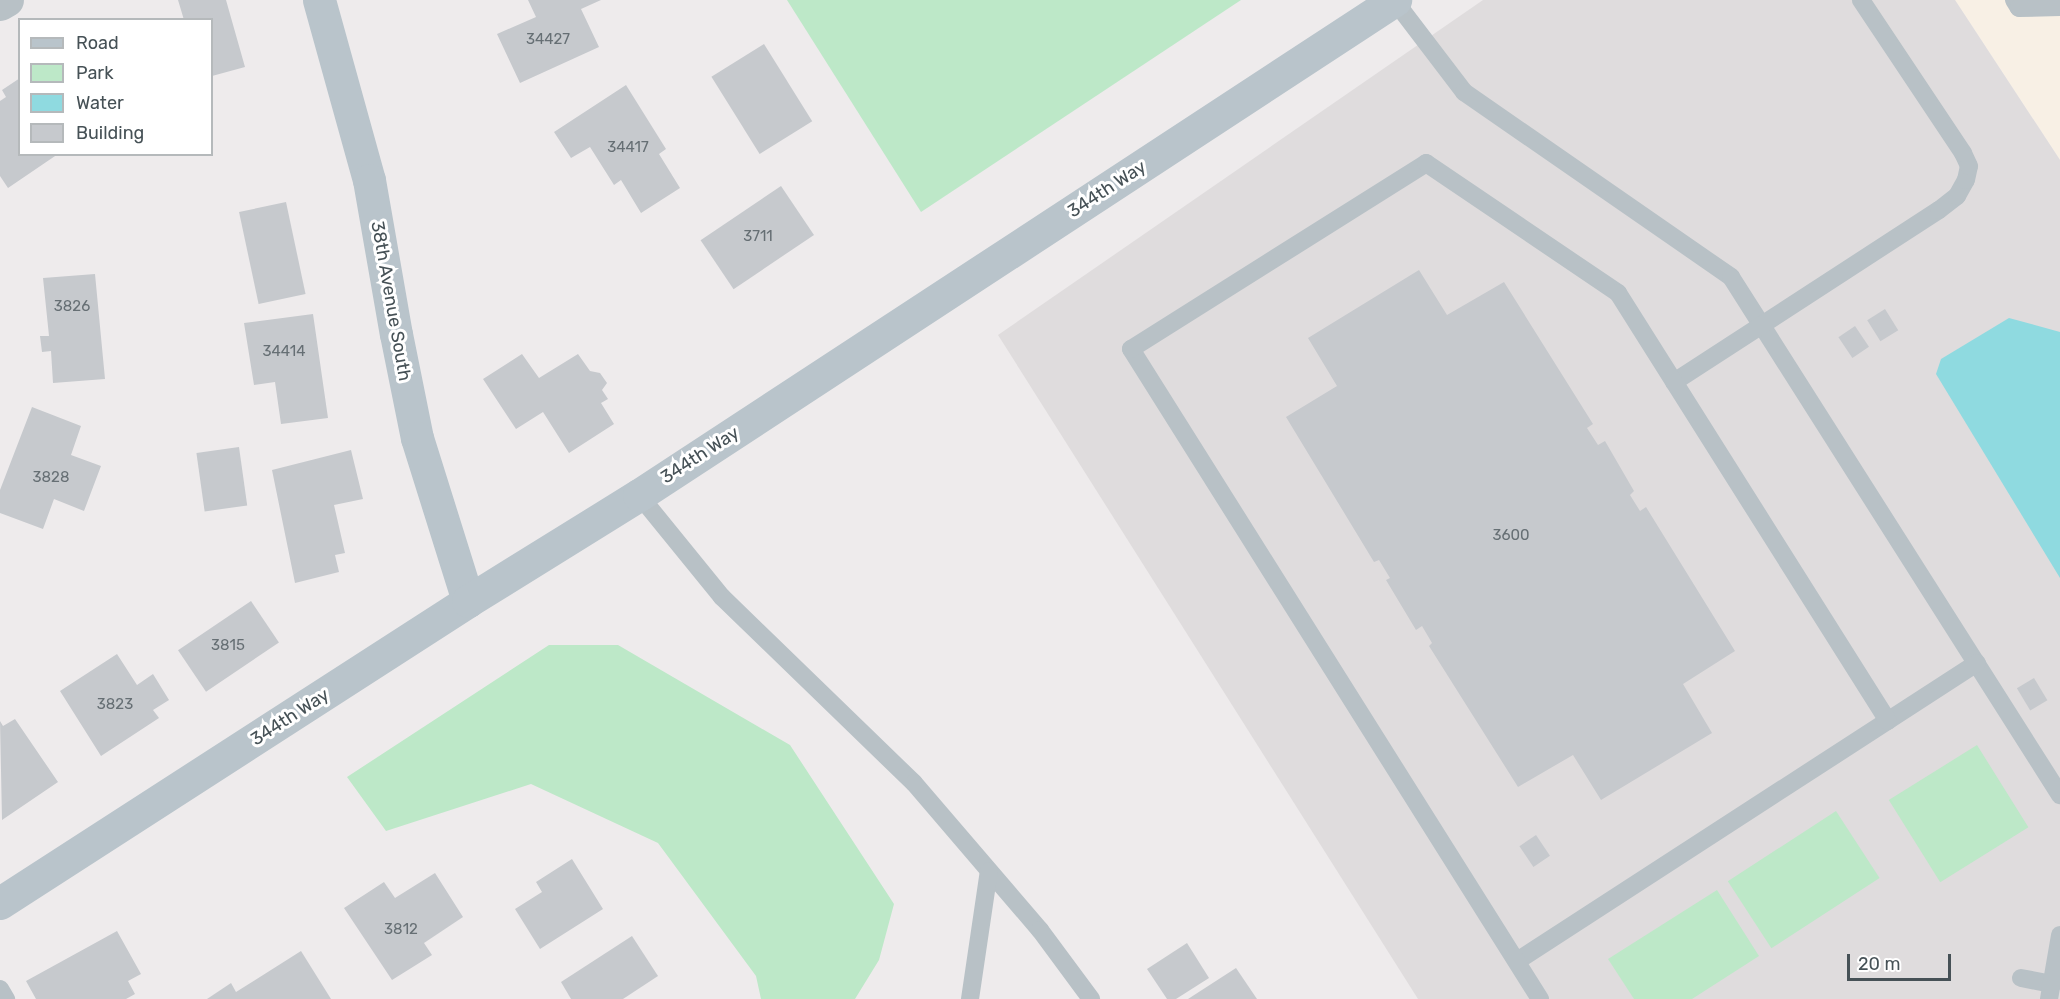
<!DOCTYPE html>
<html>
<head>
<meta charset="utf-8">
<style>
  body { margin:0 }
  #map { position:relative; width:2060px; height:999px; overflow:hidden; background:#eeebec; font-family:Rubik,sans-serif }
  div>[style] { position:absolute }
  [style*='--x'] { left:calc(var(--x)*1px); top:calc(var(--y)*1px); width:calc(var(--w)*1px); rotate:calc(var(--a)*1deg) }
  .commercial>* { inset:0; background:#f8f0e5 }
  .education>* { inset:0; background:#dfdcdd }
  .green>* { inset:0; background:#bde8c8; transform-origin:0 0 }
  .water>* { inset:0; background:#8fdae0 }
  .building>* { inset:0; background:#c6c9cd; transform-origin:0 0 }
  .lane>* { height:18px; margin:-9px; padding:0 9px; transform-origin:9px; border-radius:9px; background:#b8c1c6 }
  .street>* { height:33px; margin:-16.5px; padding:0 16.5px; transform-origin:16.5px; border-radius:16.5px; background:#b8c1c6 }
  .secondary>* { height:33px; margin:-16.5px; padding:0 16.5px; transform-origin:16.5px; border-radius:16.5px; background:#b9c4cb }
  span { translate:-50% -50%; white-space:nowrap; text-align:center; line-height:1.15; -webkit-text-stroke:6px #fff; paint-order:stroke }
  .number-label { font-size:15px; color:#666f74 }
  .number-label span { -webkit-text-stroke-width:0 }
  .street-label { font-size:18px; color:#465156 }
  .legend { position:absolute; left:18px; top:18px; width:195px; height:138px; box-sizing:border-box; background:#fff; border:2px solid #b5b9bb; margin:0; padding:8px 10px; list-style:none; font-size:18px; color:#465156 }
  .legend li { display:flex; align-items:center; gap:12px; height:30px }
  .legend b { width:30px; border:2px solid #b5b9bb }
  .scale { position:absolute; left:1847px; top:954px; width:104px; height:27px; box-sizing:border-box; border:3px solid #465156; border-top:0; padding-left:8px; font-size:18px; line-height:21px; white-space:nowrap; color:#465156; -webkit-text-stroke:4px #fff; paint-order:stroke }
</style>
</head>
<body>
<div id="map">
  <div class="commercial">
    <div style="clip-path:polygon(1955px 0,2060px 0,2060px 160px)"></div>
  </div>
  <div class="education">
    <div style="clip-path:polygon(1483px 0,1955px 0,2060px 160px,2060px 999px,1418px 999px,998px 335px)"></div>
  </div>
  <div class="green">
    <div style="clip-path:polygon(787px 0,1241px 0,921px 212px)"></div>
    <div style="clip-path:polygon(549px 645px,618px 645px,790px 745px,894px 904px,879px 960px,855px 999px,761px 999px,756px 976px,658px 843px,531px 784px,386px 831px,347px 777px)"></div>
    <div style="left:1977px;top:745px;width:97px;height:104px;rotate:58deg"></div>
    <div style="left:1836px;top:811px;width:80px;height:129px;rotate:57deg"></div>
    <div style="clip-path:polygon(1717px 890px,1759px 956px,1692px 999px,1634px 999px,1608px 959px)"></div>
  </div>
  <div class="water">
    <div style="clip-path:polygon(2009px 318px,2060px 332px,2060px 578px,1936px 374px,1941px 359px)"></div>
  </div>
  <div class="building">
    <div style="clip-path:polygon(178px 0,226px 0,245px 67px,212px 76px,212px 20px,184px 20px)"></div>
    <div style="clip-path:polygon(528px 0,601px 0,581px 9px,599px 47px,520px 83px,497px 34px,536px 17px)"></div>
    <div style="left:764px;top:44px;width:91px;height:62px;rotate:58deg"></div>
    <div style="clip-path:polygon(20px 78px,20px 154px,58px 154px,8px 188px,0 176px,0 101px,6px 97px,2px 90px)"></div>
    <div style="clip-path:polygon(626px 85px,666px 149px,659px 154px,680px 188px,641px 213px,621px 180px,614px 185px,590px 147px,571px 158px,554px 132px)"></div>
    <div style="left:781px;top:186px;width:59px;height:97px;rotate:56deg"></div>
    <div style="left:286px;top:202px;width:94px;height:48px;rotate:78deg"></div>
    <div style="clip-path:polygon(1419px 270px,1447px 315px,1504px 282px,1593px 424px,1587px 428px,1598px 445px,1605px 441px,1634px 491px,1630px 495px,1640px 511px,1646px 507px,1735px 651px,1683px 684px,1712px 733px,1601px 800px,1573px 755px,1518px 787px,1429px 646px,1432px 643px,1422px 626px,1416px 630px,1386px 580px,1390px 578px,1379px 560px,1374px 562px,1286px 417px,1337px 386px,1308px 338px)"></div>
    <div style="clip-path:polygon(95px 274px,105px 379px,53px 383px,51px 351px,42px 352px,40px 336px,49px 336px,43px 278px)"></div>
    <div style="left:1885px;top:309px;width:25px;height:21px;rotate:58deg"></div>
    <div style="clip-path:polygon(313px 314px,328px 418px,281px 424px,275px 382px,254px 385px,244px 323px)"></div>
    <div style="left:1855px;top:326px;width:25px;height:20px;rotate:56deg"></div>
    <div style="clip-path:polygon(522px 354px,539px 378px,578px 354px,590px 371px,600px 373px,607px 383px,602px 390px,608px 399px,601px 403px,614px 424px,569px 453px,543px 412px,516px 429px,483px 379px)"></div>
    <div style="clip-path:polygon(32px 407px,81px 426px,71px 455px,101px 466px,84px 511px,54px 499px,43px 529px,0 513px,0 490px)"></div>
    <div style="left:239px;top:447px;width:59px;height:43px;rotate:82deg"></div>
    <div style="clip-path:polygon(351px 450px,363px 499px,334px 505px,345px 553px,335px 555px,339px 572px,295px 583px,272px 470px)"></div>
    <div style="left:251px;top:601px;width:50px;height:88px;rotate:56deg"></div>
    <div style="clip-path:polygon(117px 654px,137px 685px,153px 674px,169px 700px,153px 710px,159px 718px,101px 756px,60px 691px)"></div>
    <div style="left:2034px;top:678px;width:26px;height:20px;rotate:59deg"></div>
    <div style="clip-path:polygon(15px 719px,58px 782px,2px 820px,0 721px,3px 726px)"></div>
    <div style="left:1536px;top:835px;width:25px;height:20px;rotate:56deg"></div>
    <div style="clip-path:polygon(572px 859px,603px 909px,540px 949px,515px 909px,542px 892px,536px 882px)"></div>
    <div style="clip-path:polygon(435px 873px,463px 917px,424px 943px,432px 955px,392px 980px,344px 908px,384px 882px,395px 898px)"></div>
    <div style="clip-path:polygon(117px 931px,141px 974px,128px 981px,135px 994px,126px 999px,36px 999px,26px 981px)"></div>
    <div style="clip-path:polygon(632px 936px,658px 976px,623px 999px,571px 999px,561px 982px)"></div>
    <div style="clip-path:polygon(1187px 943px,1209px 978px,1176px 999px,1167px 999px,1147px 969px)"></div>
    <div style="clip-path:polygon(301px 951px,331px 999px,207px 999px,231px 983px,236px 992px)"></div>
    <div style="clip-path:polygon(1236px 968px,1257px 999px,1188px 999px)"></div>
  </div>
  <div class="lane">
    <div style="--x:1394;--y:0;--w:116;--a:52.7"></div>
    <div style="--x:1464;--y:92;--w:325;--a:34.7"></div>
    <div style="--x:1731;--y:277;--w:614;--a:57.58"></div>
    <div style="--x:2014;--y:0;--w:9;--a:58"></div>
    <div style="--x:2019;--y:8;--w:41;--a:-1.4"></div>
    <div style="--x:1674;--y:382;--w:316;--a:-33"></div>
    <div style="--x:1939;--y:210;--w:23;--a:-38"></div>
    <div style="--x:1957;--y:196;--w:18;--a:-61"></div>
    <div style="--x:1966;--y:180;--w:14;--a:-78"></div>
    <div style="--x:1969;--y:166;--w:14;--a:-115"></div>
    <div style="--x:1963;--y:153;--w:184;--a:-123.7"></div>
    <div style="--x:639;--y:495;--w:132;--a:50.9"></div>
    <div style="--x:722;--y:597;--w:267;--a:44.1"></div>
    <div style="--x:914;--y:783;--w:194;--a:49.4"></div>
    <div style="--x:1040;--y:930;--w:86;--a:53.5"></div>
    <div style="--x:1517;--y:961;--w:548;--a:-32.94"></div>
    <div style="--x:2021;--y:978;--w:32;--a:11"></div>
    <div style="--x:0;--y:989;--w:12;--a:59"></div>
    <div style="--x:970;--y:999;--w:129;--a:-81.6"></div>
    <div style="--x:1540;--y:999;--w:768;--a:-122.18"></div>
    <div style="--x:1131;--y:349;--w:349;--a:-32.2"></div>
    <div style="--x:1426;--y:163;--w:232;--a:34.1"></div>
    <div style="--x:1618;--y:293;--w:506;--a:57.75"></div>
    <div style="--x:2049;--y:999;--w:65;--a:-80.2"></div>
  </div>
  <div class="street">
    <div style="--x:0;--y:4;--w:8;--a:-30"></div>
  </div>
  <div class="secondary">
    <div style="--x:319;--y:0;--w:187;--a:74.5"></div>
    <div style="--x:369;--y:180;--w:156;--a:80.1"></div>
    <div style="--x:396;--y:334;--w:106;--a:78.6"></div>
    <div style="--x:417;--y:438;--w:171;--a:72.6"></div>
    <div style="--x:0;--y:903;--w:557;--a:-32.83"></div>
    <div style="--x:468;--y:601;--w:201;--a:-31.8"></div>
    <div style="--x:639;--y:495;--w:904;--a:-33.22"></div>
  </div>
  <div class="number-label">
    <span style="left:548px;top:40px">34427</span>
    <span style="left:628px;top:148px">34417</span>
    <span style="left:758px;top:237px">3711</span>
    <span style="left:72px;top:307px">3826</span>
    <span style="left:284px;top:352px">34414</span>
    <span style="left:51px;top:478px">3828</span>
    <span style="left:1511px;top:536px">3600</span>
    <span style="left:228px;top:646px">3815</span>
    <span style="left:115px;top:705px">3823</span>
    <span style="left:401px;top:930px">3812</span>
  </div>
  <div class="street-label">
    <span style="left:1107px;top:189px;rotate:-33deg">344th Way</span>
    <span style="left:391px;top:301px;rotate:80deg">38th Avenue South</span>
    <span style="left:700px;top:455px;rotate:-33deg">344th Way</span>
    <span style="left:290px;top:717px;rotate:-33deg">344th Way</span>
  </div>
  <ul class="legend">
  <li><b style="height:8px;background:#b9c4cb"></b>Road</li>
  <li><b style="height:16px;background:#bde8c8"></b>Park</li>
  <li><b style="height:16px;background:#8fdae0"></b>Water</li>
  <li><b style="height:16px;background:#c6c9cd"></b>Building</li>
  </ul>
  <div class="scale">20 m</div>
</div>
</body>
</html>
